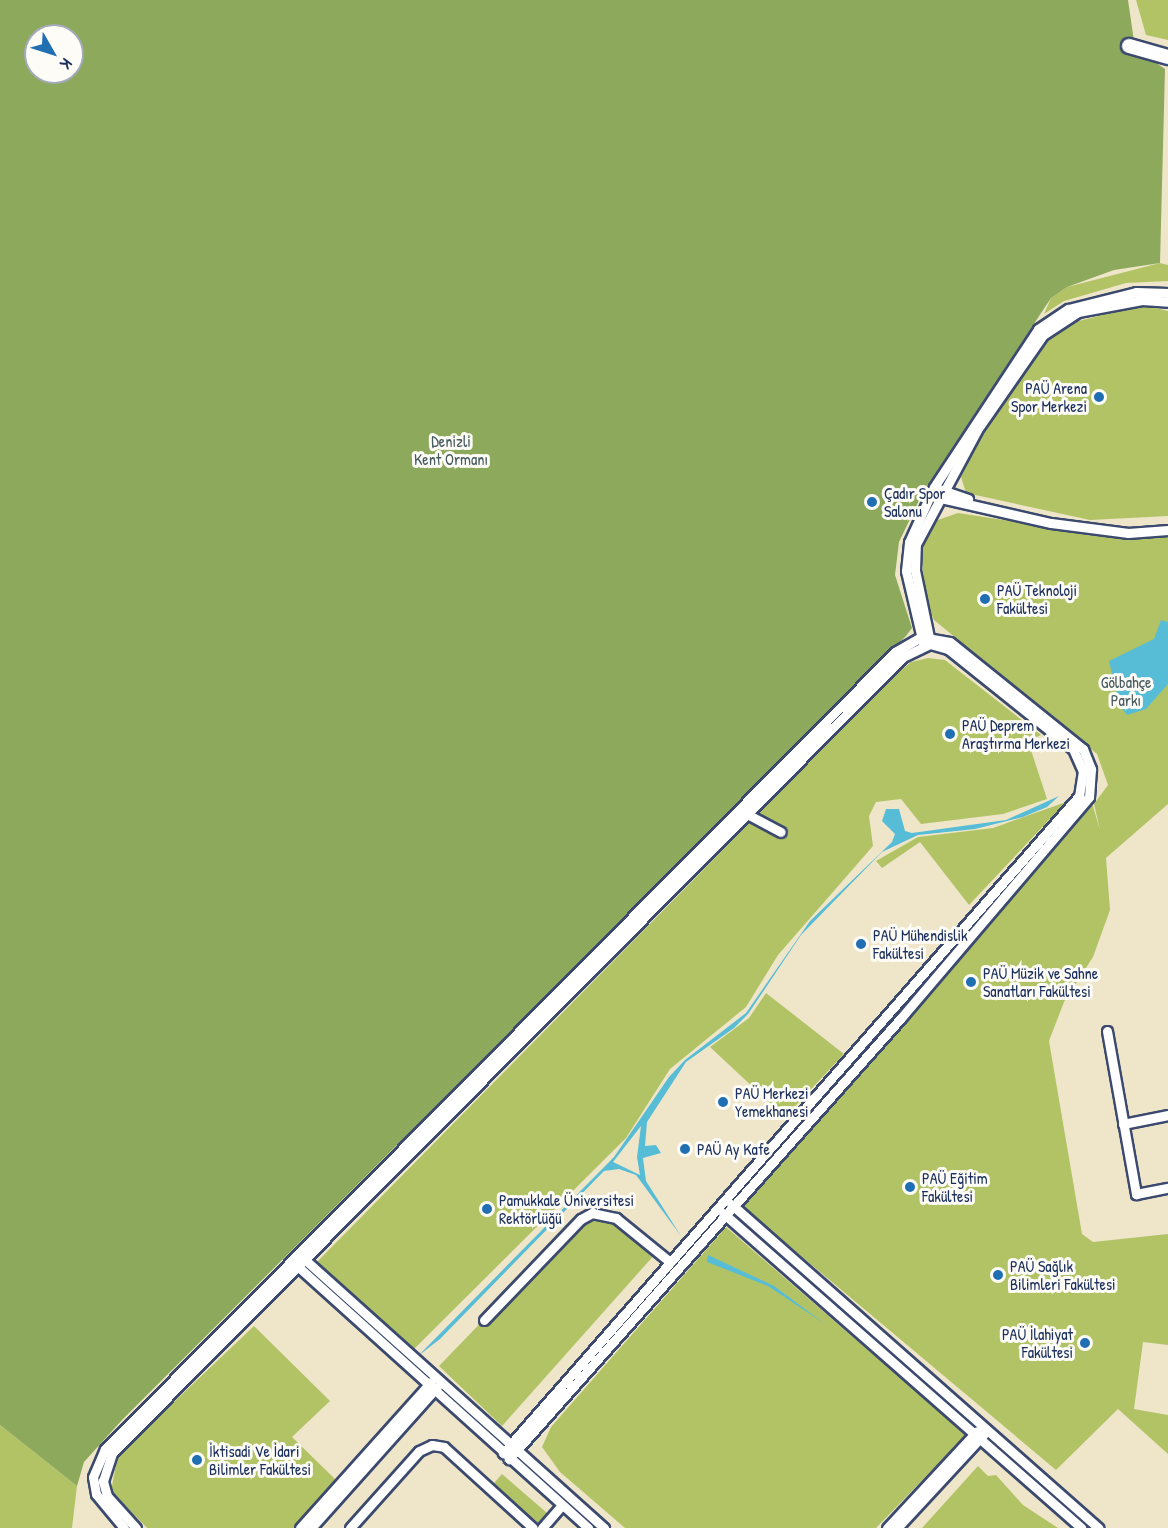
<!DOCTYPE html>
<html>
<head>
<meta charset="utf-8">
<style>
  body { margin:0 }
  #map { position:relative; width:1168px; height:1528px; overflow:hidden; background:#efe6ca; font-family:"Patrick Hand",sans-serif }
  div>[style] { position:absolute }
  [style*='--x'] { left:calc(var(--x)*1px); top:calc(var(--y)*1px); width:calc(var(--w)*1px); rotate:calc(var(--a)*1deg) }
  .green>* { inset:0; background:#b2c366; transform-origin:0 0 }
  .forest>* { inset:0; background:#8da95b }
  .water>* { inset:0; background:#57bcd5 }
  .roads { filter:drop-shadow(2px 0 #3b4a6e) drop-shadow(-2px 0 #3b4a6e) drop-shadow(0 2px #3b4a6e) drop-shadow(0 -2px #3b4a6e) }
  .street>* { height:9px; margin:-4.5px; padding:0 4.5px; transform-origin:4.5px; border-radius:4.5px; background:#fff }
  .secondary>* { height:14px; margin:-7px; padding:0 7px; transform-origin:7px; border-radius:7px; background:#fff }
  .dots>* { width:16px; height:16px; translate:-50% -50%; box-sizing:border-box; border:3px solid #fdfcf7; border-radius:50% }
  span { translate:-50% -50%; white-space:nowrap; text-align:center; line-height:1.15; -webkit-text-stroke:6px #fdfcf7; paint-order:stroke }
  .poi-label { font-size:16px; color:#1b2f5e }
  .right { translate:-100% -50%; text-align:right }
  .left { translate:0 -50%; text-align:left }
  .park-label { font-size:16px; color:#485b60 }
  .north { position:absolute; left:24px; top:24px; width:60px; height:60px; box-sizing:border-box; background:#fdfcf7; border:2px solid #a3aaba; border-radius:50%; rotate:129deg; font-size:16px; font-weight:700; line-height:24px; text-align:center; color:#1b2f5e }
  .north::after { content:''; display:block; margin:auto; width:21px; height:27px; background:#1f6fb2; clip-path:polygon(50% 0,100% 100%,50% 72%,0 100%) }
</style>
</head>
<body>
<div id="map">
  <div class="green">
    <div style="clip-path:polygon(1136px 0,1168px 0,1168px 40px,1146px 35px)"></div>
    <div style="clip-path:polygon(1160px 263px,1168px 265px,1168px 281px,1126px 283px,1064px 301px,1044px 314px,1051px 298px,1067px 287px)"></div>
    <div style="clip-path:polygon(1144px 305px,1168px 311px,1168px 516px,1090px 520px,966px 493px,961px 477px,989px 422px,1045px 339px,1066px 324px)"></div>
    <div style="clip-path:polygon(958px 513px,1125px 539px,1168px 527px,1168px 804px,1106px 858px,1110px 910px,1093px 957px,1064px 1002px,1049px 1041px,1082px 1234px,1093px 1242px,1168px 1234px,1168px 1345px,1143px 1342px,1134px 1409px,1168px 1415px,1168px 1454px,1118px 1409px,1056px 1470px,739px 1204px,1092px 803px,1100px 830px,1094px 804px,1108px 785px,1097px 754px,934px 620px,925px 599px,921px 545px,932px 522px)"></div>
    <div style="clip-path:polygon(928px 658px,945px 660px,1041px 735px,1028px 741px,1047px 799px,1003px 814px,921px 824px,901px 799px,876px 802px,869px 816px,873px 846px,778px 955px,746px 1007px,670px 1069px,626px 1138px,413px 1350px,317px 1262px,892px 678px,911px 662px)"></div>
    <div style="clip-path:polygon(1066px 802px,969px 905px,920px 842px,882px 868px,876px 861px,918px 837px,993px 828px)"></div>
    <div style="clip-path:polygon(766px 993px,844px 1054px,785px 1117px,710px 1047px,749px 1018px)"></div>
    <div style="clip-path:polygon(604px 1214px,656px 1253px,502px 1426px,439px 1366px,581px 1219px)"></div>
    <div style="clip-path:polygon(726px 1227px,966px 1435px,876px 1528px,625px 1528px,560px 1472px,542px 1447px,551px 1427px)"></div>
    <div style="clip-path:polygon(254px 1326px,330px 1401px,292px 1437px,336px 1480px,294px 1528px,147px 1528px,111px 1491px,118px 1455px)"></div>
    <div style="clip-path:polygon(0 1425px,77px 1486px,72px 1528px,0 1528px)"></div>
    <div style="clip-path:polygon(978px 1466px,988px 1476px,996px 1475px,1023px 1505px,1058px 1528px,922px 1528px)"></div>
    <div style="left:502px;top:1474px;width:60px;height:13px;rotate:41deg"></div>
  </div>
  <div class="forest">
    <div style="clip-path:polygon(evenodd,0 0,1128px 0,1135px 48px,1165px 69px,1160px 263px,1114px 270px,1067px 287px,1051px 298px,923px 492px,899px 542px,895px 575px,912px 628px,906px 636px,122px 1420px,84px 1462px,77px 1486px,0 1425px,0 0,36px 36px,72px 36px,72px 72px,36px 72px,36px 36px)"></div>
  </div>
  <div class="water">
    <div style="clip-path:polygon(1161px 620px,1168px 622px,1168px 684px,1146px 709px,1127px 715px,1120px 706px,1109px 661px,1154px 639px)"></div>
    <div style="clip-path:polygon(evenodd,1059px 796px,1047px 807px,1023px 817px,975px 829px,918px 835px,882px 852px,801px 935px,748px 1014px,734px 1028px,686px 1062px,647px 1122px,645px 1146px,656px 1145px,661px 1153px,643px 1158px,646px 1181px,681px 1236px,636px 1175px,619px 1169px,604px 1171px,440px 1339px,418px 1356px,614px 1157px,669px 1077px,685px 1060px,746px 1013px,810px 921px,892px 842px,895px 834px,882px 821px,886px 809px,899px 809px,905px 831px,912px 833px,1006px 820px,1059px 796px,641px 1126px,637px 1157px,640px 1175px,613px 1162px,641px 1126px)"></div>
    <div style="clip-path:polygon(708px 1255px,774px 1286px,825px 1324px,768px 1286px,707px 1262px)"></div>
  </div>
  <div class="roads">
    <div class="street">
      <div style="--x:936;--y:488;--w:34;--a:19"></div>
      <div style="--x:932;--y:496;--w:122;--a:12.8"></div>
      <div style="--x:1051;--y:523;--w:78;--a:7.4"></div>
      <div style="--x:1128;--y:533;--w:40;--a:-4.3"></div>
      <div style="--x:930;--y:642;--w:74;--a:-101.8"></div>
      <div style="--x:915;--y:570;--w:26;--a:-88"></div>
      <div style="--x:916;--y:544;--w:129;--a:-61.8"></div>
      <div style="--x:977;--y:430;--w:116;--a:-55.2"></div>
      <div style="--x:1043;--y:335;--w:42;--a:-33.3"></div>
      <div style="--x:1078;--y:312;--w:65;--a:-10.6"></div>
      <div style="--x:1142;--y:300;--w:26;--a:4"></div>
      <div style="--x:923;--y:643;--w:74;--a:-103.3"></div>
      <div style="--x:906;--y:571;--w:29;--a:-84"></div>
      <div style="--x:909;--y:542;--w:60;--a:-65.6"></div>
      <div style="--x:934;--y:487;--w:189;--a:-56.6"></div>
      <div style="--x:1038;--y:329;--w:36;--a:-34"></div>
      <div style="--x:1068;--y:309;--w:70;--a:-14"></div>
      <div style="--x:1136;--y:292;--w:32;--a:2"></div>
      <div style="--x:747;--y:814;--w:38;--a:28"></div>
      <div style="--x:1107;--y:1031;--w:166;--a:79.9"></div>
      <div style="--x:1136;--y:1194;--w:33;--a:-11"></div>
      <div style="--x:1123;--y:1124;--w:46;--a:-11.3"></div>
      <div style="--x:731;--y:1204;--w:490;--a:41.4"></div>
      <div style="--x:723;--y:1213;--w:477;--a:41.3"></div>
      <div style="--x:302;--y:1257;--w:406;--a:41.9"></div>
      <div style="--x:294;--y:1263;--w:396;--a:42"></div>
      <div style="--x:484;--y:1320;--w:140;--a:-46.2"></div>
      <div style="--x:581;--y:1219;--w:13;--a:-29"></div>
      <div style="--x:592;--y:1213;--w:25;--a:12"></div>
      <div style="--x:616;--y:1218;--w:70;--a:39.2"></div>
      <div style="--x:124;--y:1528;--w:44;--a:-129.5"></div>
      <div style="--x:96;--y:1494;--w:17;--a:-100"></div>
      <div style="--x:93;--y:1477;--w:30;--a:-67"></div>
      <div style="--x:105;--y:1449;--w:1122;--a:-45.25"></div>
      <div style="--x:895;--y:652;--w:30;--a:-30"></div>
      <div style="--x:921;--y:637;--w:29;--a:10"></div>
      <div style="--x:950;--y:642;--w:171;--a:38.8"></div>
      <div style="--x:1083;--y:749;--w:22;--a:68"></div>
      <div style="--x:1091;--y:769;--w:28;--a:94"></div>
      <div style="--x:1089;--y:797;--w:292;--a:130.4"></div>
      <div style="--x:900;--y:1019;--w:589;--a:131.63"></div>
      <div style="--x:136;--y:1528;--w:43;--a:-132.2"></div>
      <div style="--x:107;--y:1496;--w:16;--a:-105"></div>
      <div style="--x:103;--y:1481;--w:29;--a:-72"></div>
      <div style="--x:112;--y:1453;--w:1122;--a:-45.18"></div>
      <div style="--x:903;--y:657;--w:30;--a:-26"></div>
      <div style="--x:930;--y:644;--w:19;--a:16"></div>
      <div style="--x:948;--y:649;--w:160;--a:38.7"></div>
      <div style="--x:1073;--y:749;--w:24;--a:66"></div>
      <div style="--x:1083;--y:771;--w:25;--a:99"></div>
      <div style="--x:1079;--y:796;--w:874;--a:131.24"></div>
      <div style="--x:300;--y:1528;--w:196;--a:-48.1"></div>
      <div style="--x:311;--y:1528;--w:189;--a:-48.2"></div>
      <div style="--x:350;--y:1528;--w:103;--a:-48.1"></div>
      <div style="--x:419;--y:1451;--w:14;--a:-25"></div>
      <div style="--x:432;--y:1445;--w:12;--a:9"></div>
      <div style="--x:444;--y:1447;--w:120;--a:42.3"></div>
      <div style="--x:542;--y:1528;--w:30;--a:-49"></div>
      <div style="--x:887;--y:1528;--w:132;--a:-47.1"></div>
      <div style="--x:897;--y:1528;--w:127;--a:-47.2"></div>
    </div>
    <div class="secondary">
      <div style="--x:1129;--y:46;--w:41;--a:15.8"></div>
    </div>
  </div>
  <div class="dots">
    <div style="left:1099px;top:397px;background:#1f6fb2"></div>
    <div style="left:872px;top:502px;background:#1f6fb2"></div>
    <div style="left:985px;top:599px;background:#1f6fb2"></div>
    <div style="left:950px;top:734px;background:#1f6fb2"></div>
    <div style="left:861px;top:944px;background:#1f6fb2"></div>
    <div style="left:971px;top:982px;background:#1f6fb2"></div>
    <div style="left:723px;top:1102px;background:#1f6fb2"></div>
    <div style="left:685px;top:1149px;background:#1f6fb2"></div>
    <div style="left:910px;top:1187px;background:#1f6fb2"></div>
    <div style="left:487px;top:1209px;background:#1f6fb2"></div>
    <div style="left:998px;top:1275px;background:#1f6fb2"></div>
    <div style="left:1085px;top:1343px;background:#1f6fb2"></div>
    <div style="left:197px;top:1460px;background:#1f6fb2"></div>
  </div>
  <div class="poi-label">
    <span class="right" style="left:1087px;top:397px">PAÜ Arena<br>Spor Merkezi</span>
    <span class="left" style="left:884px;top:502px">Çadır Spor<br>Salonu</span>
    <span class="left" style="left:997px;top:599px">PAÜ Teknoloji<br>Fakültesi</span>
    <span class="left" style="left:962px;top:734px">PAÜ Deprem<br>Araştırma Merkezi</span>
    <span class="left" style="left:873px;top:944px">PAÜ Mühendislik<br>Fakültesi</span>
    <span class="left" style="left:983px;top:982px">PAÜ Müzik ve Sahne<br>Sanatları Fakültesi</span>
    <span class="left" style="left:735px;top:1102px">PAÜ Merkezi<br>Yemekhanesi</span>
    <span class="left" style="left:697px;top:1149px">PAÜ Ay Kafe</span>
    <span class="left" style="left:922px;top:1187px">PAÜ Eğitim<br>Fakültesi</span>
    <span class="left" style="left:499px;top:1209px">Pamukkale Üniversitesi<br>Rektörlüğü</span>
    <span class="left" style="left:1010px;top:1275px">PAÜ Sağlık<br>Bilimleri Fakültesi</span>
    <span class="right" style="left:1073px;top:1343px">PAÜ İlahiyat<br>Fakültesi</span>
    <span class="left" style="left:209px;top:1460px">İktisadi Ve İdari<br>Bilimler Fakültesi</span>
  </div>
  <div class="park-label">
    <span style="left:451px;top:450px">Denizli<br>Kent Ormanı</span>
    <span style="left:1126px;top:691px">Gölbahçe<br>Parkı</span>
  </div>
  <div class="north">K</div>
</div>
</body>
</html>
